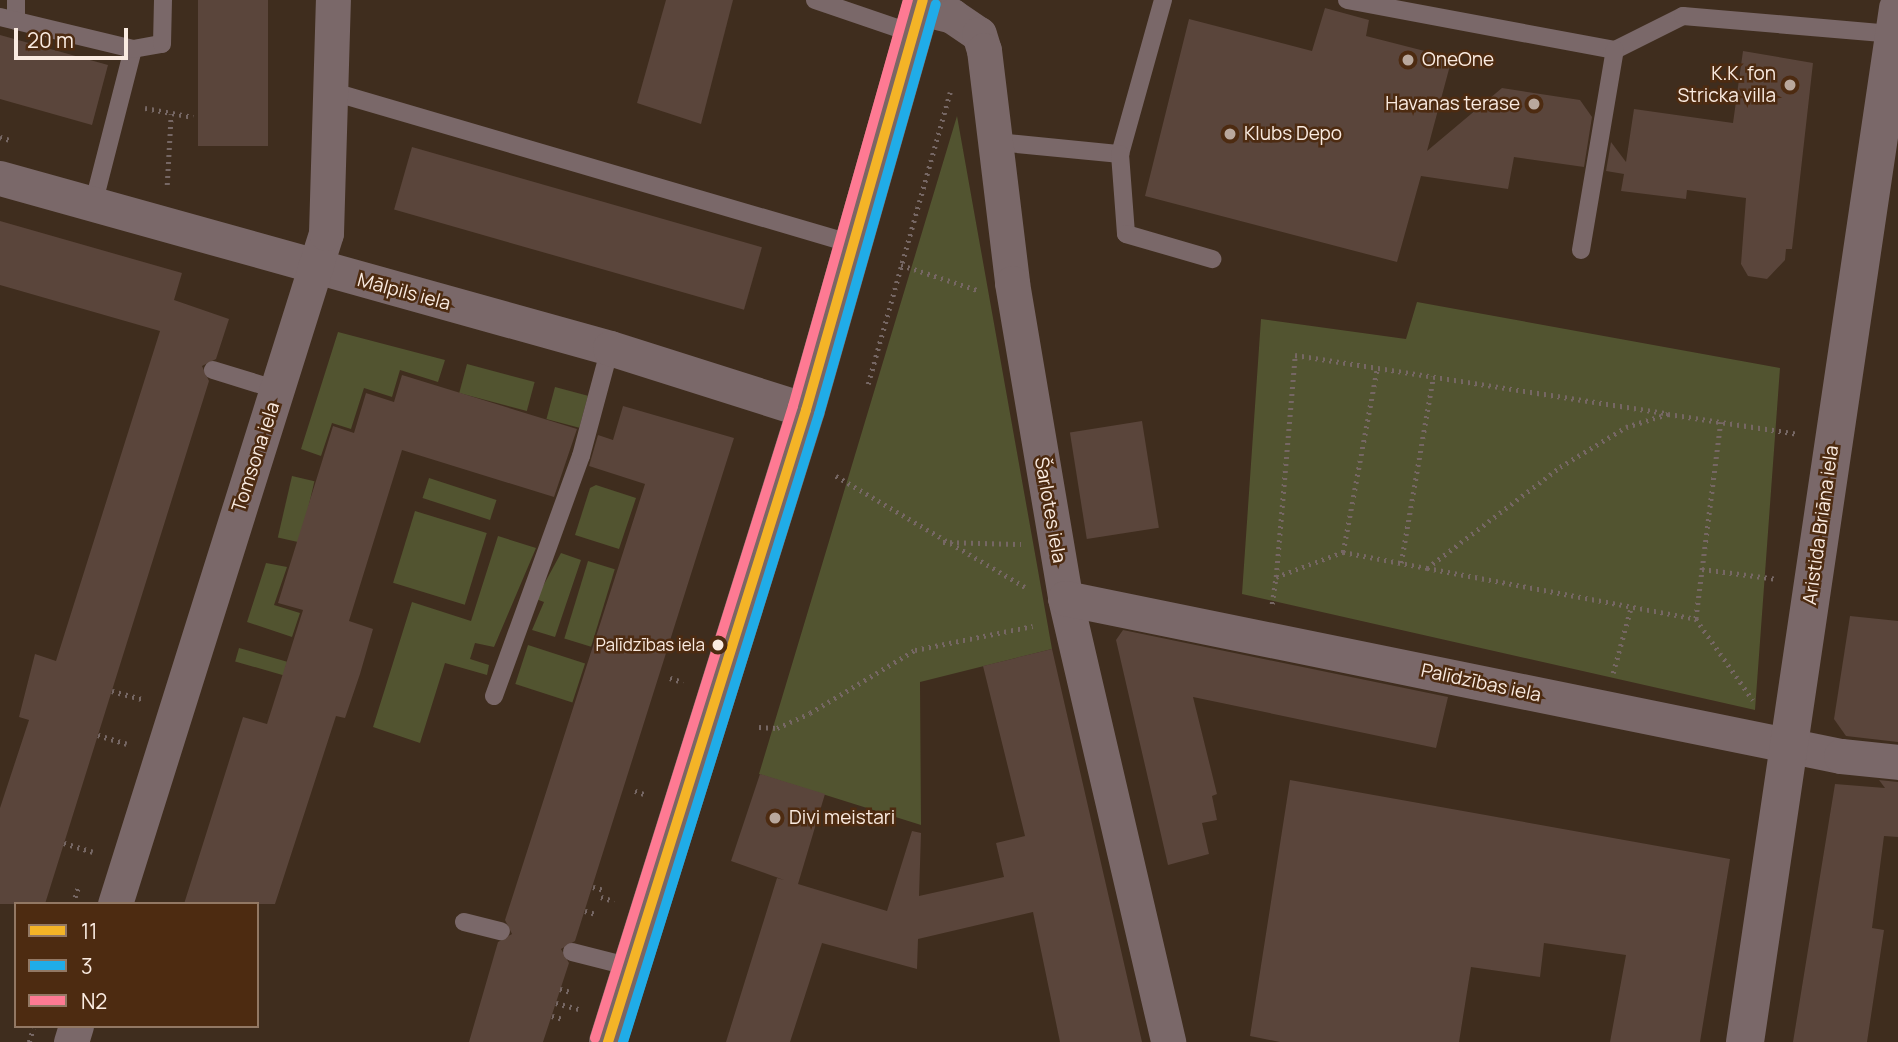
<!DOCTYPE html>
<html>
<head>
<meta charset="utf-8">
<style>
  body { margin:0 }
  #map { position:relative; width:1898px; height:1042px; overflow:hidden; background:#3f2d1e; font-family:Manrope,sans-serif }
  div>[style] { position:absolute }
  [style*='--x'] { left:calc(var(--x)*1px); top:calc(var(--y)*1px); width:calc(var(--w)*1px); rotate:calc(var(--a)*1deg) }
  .green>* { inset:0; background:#525430; transform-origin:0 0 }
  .building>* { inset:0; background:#5a453b; transform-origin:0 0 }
  .path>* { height:4.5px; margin-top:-2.25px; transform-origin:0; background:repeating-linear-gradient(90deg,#766764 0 2px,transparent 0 7px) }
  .service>* { height:18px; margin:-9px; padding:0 9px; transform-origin:9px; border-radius:9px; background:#7a6869 }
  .minor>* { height:35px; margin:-17.5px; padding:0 17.5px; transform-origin:17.5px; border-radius:17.5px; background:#7a6869 }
  .tertiary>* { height:38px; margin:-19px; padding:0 19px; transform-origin:19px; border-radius:19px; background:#7a6869 }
  .primary>* { height:38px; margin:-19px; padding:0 19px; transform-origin:19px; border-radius:19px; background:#7b6664 }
  .bus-1>* { height:10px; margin:-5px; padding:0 5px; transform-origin:5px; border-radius:5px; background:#f4b427 }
  .bus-2>* { height:10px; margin:-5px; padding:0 5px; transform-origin:5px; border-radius:5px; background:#20ace8 }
  .bus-3>* { height:10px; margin:-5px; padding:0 5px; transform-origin:5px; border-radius:5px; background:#fe7a93 }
  .dots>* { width:19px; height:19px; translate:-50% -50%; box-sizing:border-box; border:4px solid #4d2b11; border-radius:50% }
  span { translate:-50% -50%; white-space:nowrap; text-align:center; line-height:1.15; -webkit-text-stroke:5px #4d2b11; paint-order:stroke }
  .bus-label { font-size:17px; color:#faebe1 }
  .right { translate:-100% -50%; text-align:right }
  .poi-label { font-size:19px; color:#faebe1 }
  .left { translate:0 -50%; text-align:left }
  .street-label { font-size:19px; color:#faebe1 }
  .legend { position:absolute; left:14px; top:902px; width:245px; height:126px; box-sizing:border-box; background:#4d2b11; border:2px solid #927864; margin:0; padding:9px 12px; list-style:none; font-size:21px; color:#faebe1 }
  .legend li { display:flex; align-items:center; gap:14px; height:35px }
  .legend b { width:35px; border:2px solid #927864 }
  .scale { position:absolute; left:14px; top:28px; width:114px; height:32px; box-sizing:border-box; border:4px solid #faebe1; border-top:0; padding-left:9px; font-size:21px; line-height:24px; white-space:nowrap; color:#faebe1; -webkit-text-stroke:5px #4d2b11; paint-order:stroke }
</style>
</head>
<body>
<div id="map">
  <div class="green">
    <div style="clip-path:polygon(957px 116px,1052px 649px,920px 682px,921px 825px,759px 774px)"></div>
    <div style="clip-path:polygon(1417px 302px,1780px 368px,1755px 710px,1242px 594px,1261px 319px,1406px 339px)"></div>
    <div style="clip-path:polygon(338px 332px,445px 360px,438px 382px,400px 370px,392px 397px,364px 388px,351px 429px,332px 423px,321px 456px,301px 449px)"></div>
    <div style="left:467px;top:364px;width:70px;height:30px;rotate:15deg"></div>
    <div style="left:555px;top:387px;width:34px;height:33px;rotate:15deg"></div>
    <div style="left:292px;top:476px;width:23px;height:63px;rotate:13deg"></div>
    <div style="left:429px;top:478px;width:71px;height:21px;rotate:18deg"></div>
    <div style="clip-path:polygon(596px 485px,636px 498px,619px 549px,575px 535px,590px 488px)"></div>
    <div style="left:415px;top:511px;width:75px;height:75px;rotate:17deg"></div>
    <div style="clip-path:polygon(498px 536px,536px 548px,494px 647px,475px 643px,470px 659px,489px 665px,487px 675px,445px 663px,420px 743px,373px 727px,412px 602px,471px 621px)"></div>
    <div style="clip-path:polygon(561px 553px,581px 560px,555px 637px,532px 630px,544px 602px,536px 599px)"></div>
    <div style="left:588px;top:561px;width:28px;height:81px;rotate:17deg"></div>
    <div style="clip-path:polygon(266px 563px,287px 567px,274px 605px,300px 613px,292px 637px,247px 622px)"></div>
    <div style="left:528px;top:645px;width:60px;height:41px;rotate:18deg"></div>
    <div style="left:239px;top:648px;width:50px;height:14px;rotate:16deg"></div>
  </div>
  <div class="building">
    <div style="left:198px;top:0;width:70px;height:146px"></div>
    <div style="clip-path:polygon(666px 0,733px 0,701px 124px,637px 103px)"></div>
    <div style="clip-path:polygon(1325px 8px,1369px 20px,1366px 36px,1452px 58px,1427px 151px,1502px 88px,1580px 100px,1592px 117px,1584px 167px,1514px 157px,1508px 189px,1421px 176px,1397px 262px,1145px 196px,1189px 19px,1312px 51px)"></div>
    <div style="clip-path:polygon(0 35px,108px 65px,92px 125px,0 99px)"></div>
    <div style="clip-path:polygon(1743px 51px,1813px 63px,1792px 249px,1786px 249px,1785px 260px,1767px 279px,1748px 276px,1741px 264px,1746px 198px,1687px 190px,1686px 199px,1621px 191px,1624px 174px,1606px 171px,1611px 142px,1626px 162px,1634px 109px,1733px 123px)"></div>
    <div style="left:412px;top:147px;width:364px;height:65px;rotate:16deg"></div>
    <div style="clip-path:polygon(0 221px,182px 273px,174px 300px,229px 319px,216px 359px,202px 366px,209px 381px,45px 904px,0 904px,0 808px,29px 720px,19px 717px,35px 654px,56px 661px,160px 331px,0 285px)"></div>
    <div style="clip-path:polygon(402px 375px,577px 429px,554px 497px,402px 450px,349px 621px,373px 629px,360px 674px,345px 718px,336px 716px,275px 904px,184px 904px,243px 717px,267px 724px,303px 610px,278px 603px,333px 426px,354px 433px,366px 393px,394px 402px)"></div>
    <div style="clip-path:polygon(623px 406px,734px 438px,575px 941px,561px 949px,569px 963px,543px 1042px,469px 1042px,498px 942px,512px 934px,505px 920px,645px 484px,589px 466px,598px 435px,613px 440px)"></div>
    <div style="left:1142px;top:421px;width:108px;height:73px;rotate:81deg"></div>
    <div style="clip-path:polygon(1850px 616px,1898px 621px,1898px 742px,1846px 736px,1834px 719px)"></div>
    <div style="clip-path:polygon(1123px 630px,1448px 697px,1436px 748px,1193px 697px,1217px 794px,1212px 796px,1217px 820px,1202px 823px,1209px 854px,1168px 865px,1116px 640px)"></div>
    <div style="clip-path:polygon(1052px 649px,1142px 1042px,1060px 1042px,1033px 912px,918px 939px,917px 969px,822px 943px,790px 1042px,726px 1042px,777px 878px,784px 880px,731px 861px,760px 774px,825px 794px,798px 884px,887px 911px,912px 831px,921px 833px,919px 896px,1004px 877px,996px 843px,1025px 836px,983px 666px)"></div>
    <div style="clip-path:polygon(1290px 780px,1730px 859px,1700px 1042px,1610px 1042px,1626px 955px,1544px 943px,1540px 977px,1471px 967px,1459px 1042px,1280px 1042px,1250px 1036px)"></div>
    <div style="clip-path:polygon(1879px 780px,1898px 782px,1898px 837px,1884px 836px,1872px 928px,1884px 930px,1867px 1042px,1793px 1042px,1835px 784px,1885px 788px)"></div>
  </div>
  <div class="path">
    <div style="--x:145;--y:108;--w:49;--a:10.6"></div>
    <div style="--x:0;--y:137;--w:10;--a:17"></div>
    <div style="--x:167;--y:185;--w:71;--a:-86.8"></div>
    <div style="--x:901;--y:265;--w:80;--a:18.2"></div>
    <div style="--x:868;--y:384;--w:303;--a:-74.3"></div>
    <div style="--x:1721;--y:422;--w:199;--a:97.2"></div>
    <div style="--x:1696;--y:619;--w:99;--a:54.9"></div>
    <div style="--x:836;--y:476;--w:219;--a:30.4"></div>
    <div style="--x:943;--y:542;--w:78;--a:1.5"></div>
    <div style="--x:1343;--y:552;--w:187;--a:-79.5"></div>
    <div style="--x:1401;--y:563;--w:189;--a:-80.2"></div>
    <div style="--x:1427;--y:568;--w:274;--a:10.7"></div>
    <div style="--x:1702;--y:569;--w:76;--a:7.6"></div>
    <div style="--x:1276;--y:577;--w:223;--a:-85.1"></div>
    <div style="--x:1295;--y:355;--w:376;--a:8.9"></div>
    <div style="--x:1272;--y:604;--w:27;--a:-82"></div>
    <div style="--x:1276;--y:577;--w:72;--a:-20.5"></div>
    <div style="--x:1343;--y:552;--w:86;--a:10.8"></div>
    <div style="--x:1427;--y:568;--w:167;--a:-37.2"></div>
    <div style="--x:1560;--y:467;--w:77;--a:-31.2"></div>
    <div style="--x:1626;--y:427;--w:44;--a:-17.2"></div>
    <div style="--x:1668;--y:414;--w:132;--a:8.7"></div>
    <div style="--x:1613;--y:673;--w:68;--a:-74.7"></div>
    <div style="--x:670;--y:678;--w:14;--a:17"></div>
    <div style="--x:112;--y:691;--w:31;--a:15"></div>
    <div style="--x:759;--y:727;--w:18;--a:3"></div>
    <div style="--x:777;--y:728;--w:36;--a:-24"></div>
    <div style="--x:810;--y:713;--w:122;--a:-31"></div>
    <div style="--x:915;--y:650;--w:120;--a:-11.5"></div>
    <div style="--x:98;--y:735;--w:30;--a:17"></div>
    <div style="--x:635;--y:791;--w:13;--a:18"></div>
    <div style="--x:64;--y:843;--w:30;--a:17"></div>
    <div style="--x:593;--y:887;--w:11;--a:15"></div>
    <div style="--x:601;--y:897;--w:14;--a:17"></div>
    <div style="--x:73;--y:904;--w:17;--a:-73"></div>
    <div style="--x:585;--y:911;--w:11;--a:15"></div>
    <div style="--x:560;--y:989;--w:11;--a:15"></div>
    <div style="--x:556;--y:1003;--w:24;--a:15"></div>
    <div style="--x:552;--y:1016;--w:11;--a:15"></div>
    <div style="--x:29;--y:1042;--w:14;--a:-73"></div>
  </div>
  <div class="service">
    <div style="--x:16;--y:0;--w:21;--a:90"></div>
    <div style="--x:815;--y:0;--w:106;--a:18.8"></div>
    <div style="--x:1347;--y:0;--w:273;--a:10.6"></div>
    <div style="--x:1615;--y:50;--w:76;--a:-26.6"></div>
    <div style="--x:1683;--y:16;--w:212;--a:4.9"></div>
    <div style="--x:0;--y:17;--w:137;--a:13.5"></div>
    <div style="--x:330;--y:91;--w:548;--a:16.32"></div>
    <div style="--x:997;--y:142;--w:124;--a:5.6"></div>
    <div style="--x:1120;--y:154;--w:160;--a:-74.4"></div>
    <div style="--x:1120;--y:154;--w:80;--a:85.7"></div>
    <div style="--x:1126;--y:234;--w:90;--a:16.2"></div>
    <div style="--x:93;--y:205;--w:161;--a:-75.6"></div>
    <div style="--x:133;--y:49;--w:29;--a:-10"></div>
    <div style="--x:162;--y:44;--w:44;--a:-88.7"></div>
    <div style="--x:1581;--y:250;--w:203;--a:-80.4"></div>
    <div style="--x:213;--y:370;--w:68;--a:17.1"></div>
    <div style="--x:494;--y:696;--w:255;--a:-70.1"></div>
    <div style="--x:581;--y:456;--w:112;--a:-75"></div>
    <div style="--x:464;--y:922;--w:38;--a:14"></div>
    <div style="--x:572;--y:952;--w:61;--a:14.3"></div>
  </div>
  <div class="minor">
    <div style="--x:921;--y:8;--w:32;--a:14"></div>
    <div style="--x:952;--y:16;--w:32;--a:34"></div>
    <div style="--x:979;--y:34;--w:17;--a:73"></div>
    <div style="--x:984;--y:50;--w:235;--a:83.1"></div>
    <div style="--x:1012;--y:283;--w:319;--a:80.4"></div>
    <div style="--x:1065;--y:598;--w:456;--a:76.9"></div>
    <div style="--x:0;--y:178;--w:633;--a:15.57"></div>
    <div style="--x:610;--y:348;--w:206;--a:17.6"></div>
    <div style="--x:1065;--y:598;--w:792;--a:11.51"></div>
    <div style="--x:1841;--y:756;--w:57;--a:6"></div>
    <div style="--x:115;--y:904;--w:703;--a:-72.54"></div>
    <div style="--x:326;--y:233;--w:233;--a:-88.3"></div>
    <div style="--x:71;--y:1042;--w:17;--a:-73"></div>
  </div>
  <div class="tertiary">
    <div style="--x:1745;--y:1042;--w:1045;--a:-81.58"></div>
  </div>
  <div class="primary">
    <div style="--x:608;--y:1042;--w:662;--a:-72.6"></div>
    <div style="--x:806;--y:410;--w:426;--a:-74.1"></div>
  </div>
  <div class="bus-1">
    <div style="--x:608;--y:1042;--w:662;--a:-72.6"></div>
    <div style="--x:806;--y:410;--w:426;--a:-74.1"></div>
  </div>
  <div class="bus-2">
    <div style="--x:623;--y:1042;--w:658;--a:-72.67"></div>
    <div style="--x:819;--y:414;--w:426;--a:-74.1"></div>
  </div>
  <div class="bus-3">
    <div style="--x:595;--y:1038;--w:662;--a:-72.6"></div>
    <div style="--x:793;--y:406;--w:422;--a:-74.2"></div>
  </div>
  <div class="dots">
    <div style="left:1408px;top:60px;background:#b9a89d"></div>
    <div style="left:1790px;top:85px;background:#b9a89d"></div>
    <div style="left:1534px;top:104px;background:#b9a89d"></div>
    <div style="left:1230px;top:134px;background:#b9a89d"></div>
    <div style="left:718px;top:645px;background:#faebe1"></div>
    <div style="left:775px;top:818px;background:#b9a89d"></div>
  </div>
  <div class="bus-label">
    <span class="right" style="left:705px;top:645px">Palīdzības iela</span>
  </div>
  <div class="poi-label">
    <span class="left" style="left:1422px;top:60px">OneOne</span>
    <span class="right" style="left:1776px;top:85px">K.K. fon<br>Stricka villa</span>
    <span class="right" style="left:1520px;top:104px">Havanas terase</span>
    <span class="left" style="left:1244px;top:134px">Klubs Depo</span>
    <span class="left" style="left:789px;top:818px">Divi meistari</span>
  </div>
  <div class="street-label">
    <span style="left:404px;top:292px;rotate:15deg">Mālpils iela</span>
    <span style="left:256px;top:457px;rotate:-72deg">Tomsona iela</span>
    <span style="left:1050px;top:510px;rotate:80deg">Šarlotes iela</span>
    <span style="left:1821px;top:525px;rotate:-82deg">Aristida Briāna iela</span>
    <span style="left:1481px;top:683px;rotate:12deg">Palīdzības iela</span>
  </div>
  <ul class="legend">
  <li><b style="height:9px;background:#f4b427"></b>11</li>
  <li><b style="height:9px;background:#20ace8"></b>3</li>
  <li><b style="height:9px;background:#fe7a93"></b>N2</li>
  </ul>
  <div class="scale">20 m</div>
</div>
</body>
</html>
